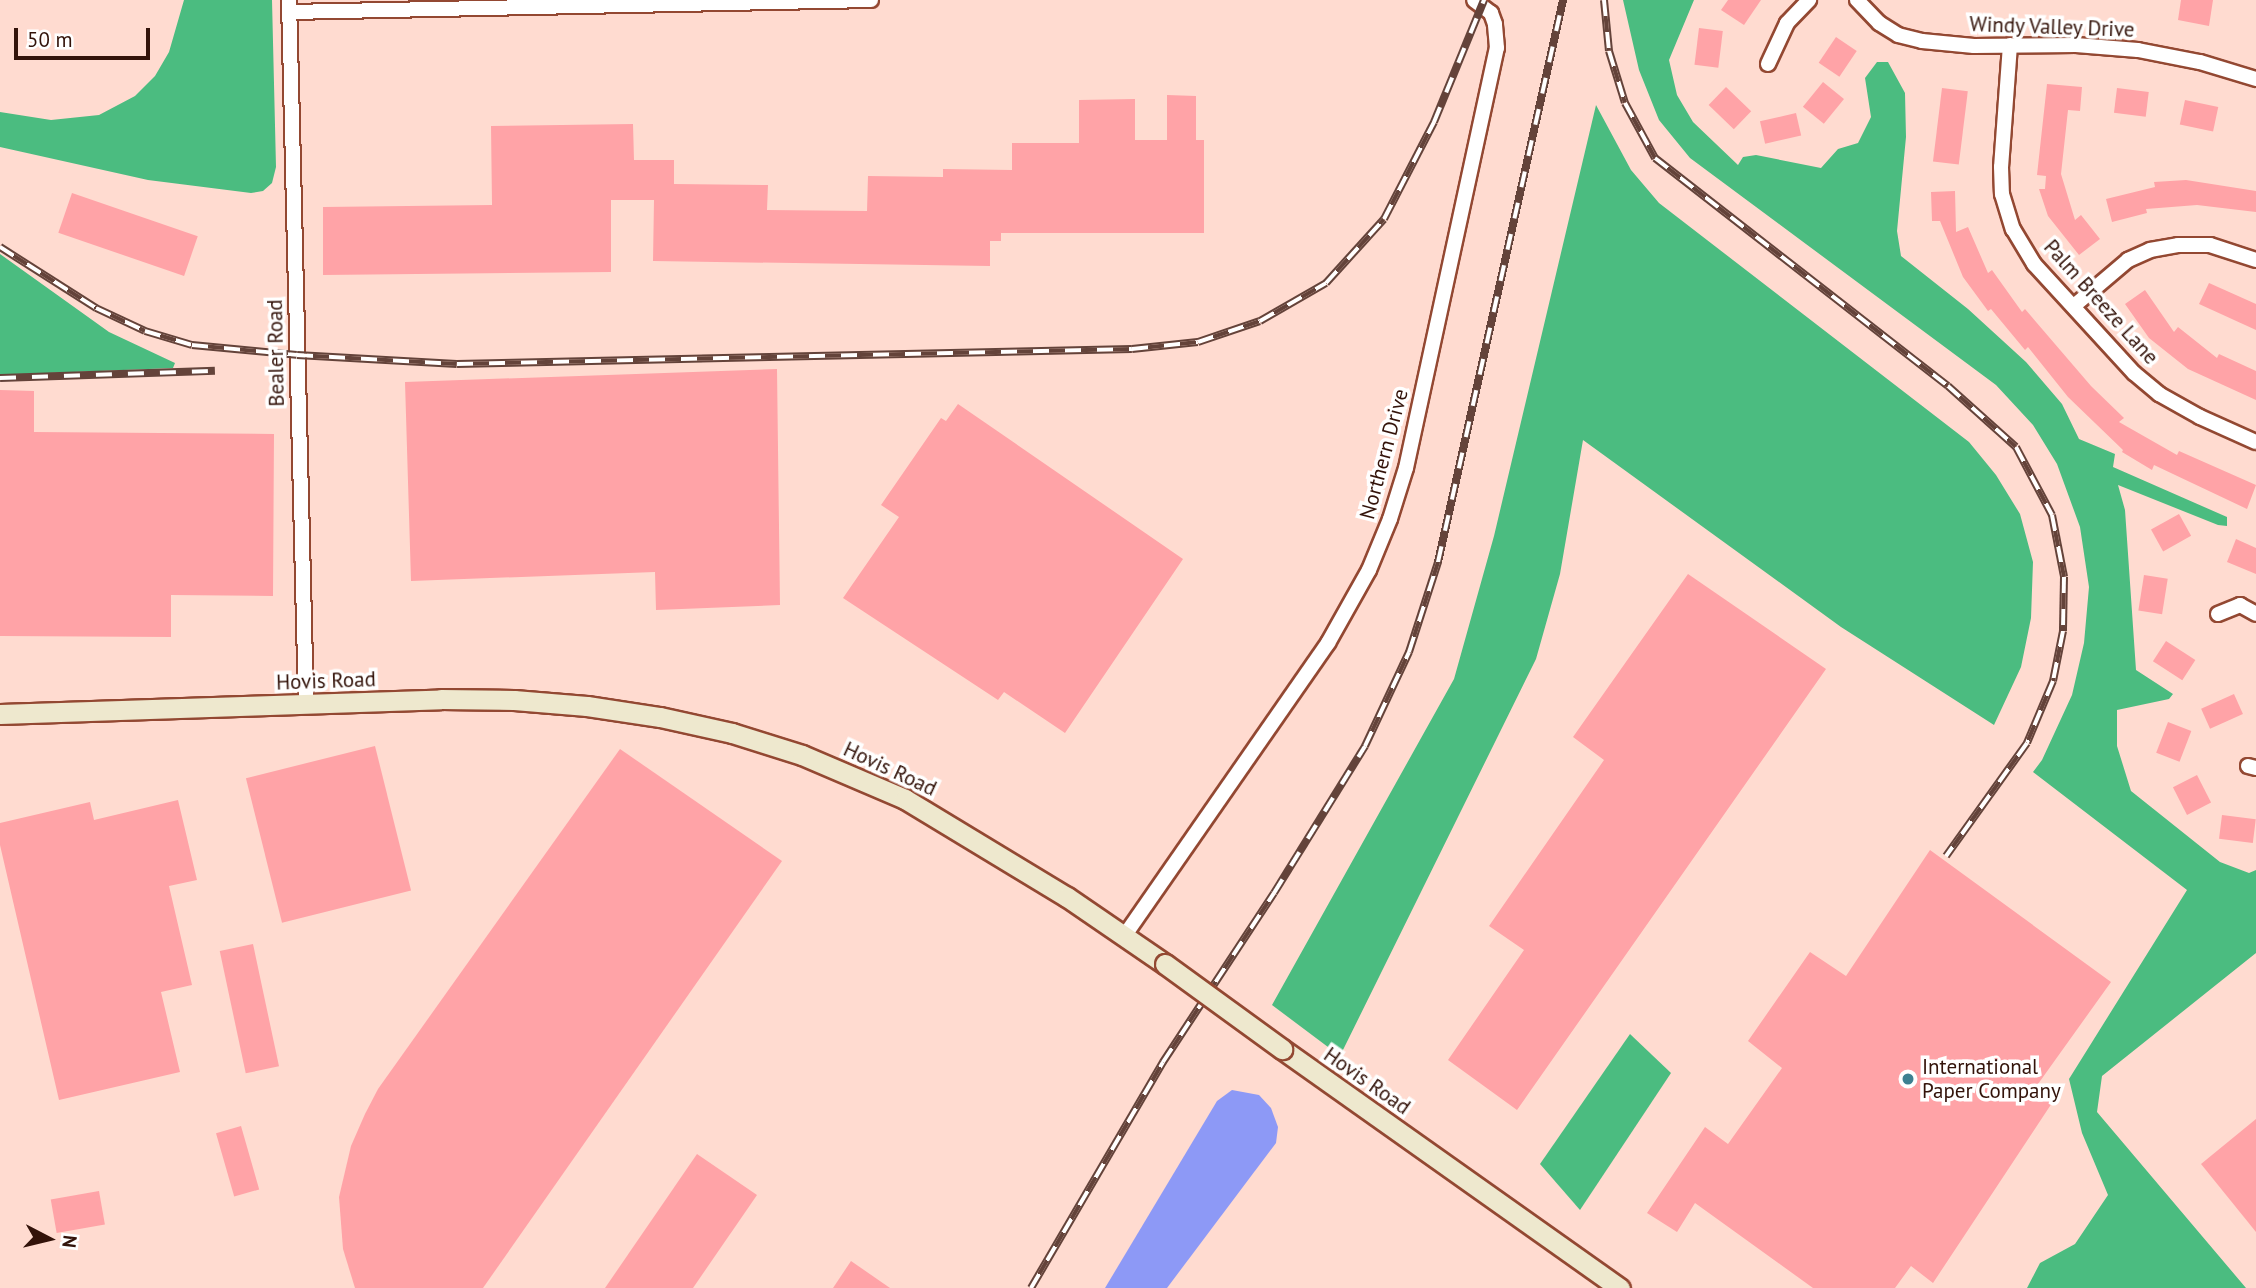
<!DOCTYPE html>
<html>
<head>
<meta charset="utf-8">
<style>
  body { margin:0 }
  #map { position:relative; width:2256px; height:1288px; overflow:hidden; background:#ffdbd0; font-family:"PT Sans",sans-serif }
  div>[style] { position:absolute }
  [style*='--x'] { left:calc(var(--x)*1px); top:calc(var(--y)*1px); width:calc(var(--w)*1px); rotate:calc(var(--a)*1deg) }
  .forest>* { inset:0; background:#4bbc80 }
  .water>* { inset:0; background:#8d99f6 }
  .building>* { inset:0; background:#ffa3a7; transform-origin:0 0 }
  .roads { filter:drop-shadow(2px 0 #934832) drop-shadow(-2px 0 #934832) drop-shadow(0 2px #934832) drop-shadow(0 -2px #934832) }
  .street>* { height:14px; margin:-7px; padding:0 7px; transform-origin:7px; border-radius:7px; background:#fff }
  .secondary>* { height:19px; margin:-9.5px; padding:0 9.5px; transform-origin:9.5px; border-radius:9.5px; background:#eee8ce }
  .rail>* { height:8px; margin-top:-4px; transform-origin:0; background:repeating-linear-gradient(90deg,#fff 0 16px,#64433a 0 32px); box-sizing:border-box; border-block:2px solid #64433a }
  .bridges { filter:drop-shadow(2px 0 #934832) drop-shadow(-2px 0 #934832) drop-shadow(0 2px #934832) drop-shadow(0 -2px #934832) }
  .secondary-bridge>* { height:19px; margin:-9.5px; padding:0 9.5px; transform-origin:9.5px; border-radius:9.5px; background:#eee8ce }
  .dots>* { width:19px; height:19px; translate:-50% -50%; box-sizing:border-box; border:4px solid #fff; border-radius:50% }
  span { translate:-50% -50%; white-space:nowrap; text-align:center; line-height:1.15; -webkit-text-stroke:7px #fff; paint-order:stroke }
  .street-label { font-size:21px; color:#33130a }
  .poi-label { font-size:21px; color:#33130a }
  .left { translate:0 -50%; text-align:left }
  .north { position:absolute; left:14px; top:1204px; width:70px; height:70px; -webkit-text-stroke:5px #fff; paint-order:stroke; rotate:97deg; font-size:19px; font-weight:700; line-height:28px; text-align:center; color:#33130a }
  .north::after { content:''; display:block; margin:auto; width:24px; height:32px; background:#33130a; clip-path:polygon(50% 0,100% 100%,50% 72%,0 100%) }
  .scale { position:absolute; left:14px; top:28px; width:136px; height:32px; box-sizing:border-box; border:4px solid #33130a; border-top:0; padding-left:9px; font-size:21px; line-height:24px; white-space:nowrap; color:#33130a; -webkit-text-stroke:5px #fff; paint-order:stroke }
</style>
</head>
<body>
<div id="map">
  <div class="forest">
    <div style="clip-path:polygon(184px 0,272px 0,276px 167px,272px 183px,263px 191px,251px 193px,148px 180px,0 147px,0 112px,51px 120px,99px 115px,135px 96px,155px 76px,169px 52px)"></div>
    <div style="clip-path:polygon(1623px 0,1694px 0,1669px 60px,1677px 95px,1693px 122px,1738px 165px,1743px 157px,1756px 155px,1821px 168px,1838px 149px,1858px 143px,1871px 117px,1865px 78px,1877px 62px,1888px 62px,1905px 93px,1906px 137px,1897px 231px,1901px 256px,1968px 309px,2026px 362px,2062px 404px,2079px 439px,2115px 454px,2113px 467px,2227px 517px,2227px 526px,2218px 525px,2118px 485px,2125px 510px,2136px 670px,2173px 694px,2169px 699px,2117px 710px,2117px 746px,2131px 791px,2220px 862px,2249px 873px,2256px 870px,2256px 953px,2102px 1076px,2097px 1112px,2246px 1288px,2027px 1288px,2040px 1263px,2075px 1244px,2108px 1195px,2082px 1133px,2069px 1079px,2187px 890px,2033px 772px,2042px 760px,2072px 695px,2084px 643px,2089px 587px,2080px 527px,2057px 464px,2033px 425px,1996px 385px,1690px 158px,1659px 120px,1639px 70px)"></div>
    <div style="clip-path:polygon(1596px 105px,1631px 170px,1659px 203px,1969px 442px,1996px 475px,2020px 514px,2033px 562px,2031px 618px,2021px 667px,1994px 725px,1841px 627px,1583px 440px,1560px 574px,1536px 659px,1340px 1056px,1272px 1005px,1454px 679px,1494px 536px)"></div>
    <div style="clip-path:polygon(0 254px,109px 332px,175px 363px,173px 368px,0 375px)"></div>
    <div style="clip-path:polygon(1630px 1034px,1671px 1073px,1580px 1210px,1540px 1164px)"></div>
  </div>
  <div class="water">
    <div style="clip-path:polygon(1232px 1090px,1259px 1095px,1271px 1108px,1278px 1127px,1276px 1143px,1167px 1288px,1105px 1288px,1217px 1101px)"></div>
  </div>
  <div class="building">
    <div style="clip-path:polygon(1728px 0,1761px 0,1744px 25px,1721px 10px)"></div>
    <div style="clip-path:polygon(2181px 0,2213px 0,2209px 26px,2178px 20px)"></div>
    <div style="left:1699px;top:28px;width:24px;height:37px;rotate:7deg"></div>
    <div style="left:1836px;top:37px;width:25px;height:31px;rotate:34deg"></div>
    <div style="left:1823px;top:82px;width:27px;height:32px;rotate:39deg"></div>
    <div style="clip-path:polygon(2047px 84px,2082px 87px,2080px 111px,2068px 110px,2061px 174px,2075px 220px,2081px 215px,2100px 239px,2079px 255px,2048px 216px,2039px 189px,2045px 189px,2046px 176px,2037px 175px)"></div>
    <div style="left:1726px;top:87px;width:35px;height:25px;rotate:44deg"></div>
    <div style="left:1942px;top:88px;width:26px;height:74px;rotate:7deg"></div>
    <div style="left:2117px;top:88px;width:32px;height:25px;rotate:7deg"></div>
    <div style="clip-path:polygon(1167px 95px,1196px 96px,1196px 140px,1204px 140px,1204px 233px,1001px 233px,1001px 241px,990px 241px,990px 266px,653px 261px,654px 200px,611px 200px,611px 272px,323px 275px,323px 207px,492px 205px,491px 126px,633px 124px,634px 160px,674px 160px,674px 184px,768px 185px,767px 210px,867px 211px,868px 176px,943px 177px,943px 169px,1012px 170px,1012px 143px,1079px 143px,1079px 100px,1135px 99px,1135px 140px,1167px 140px)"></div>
    <div style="left:2185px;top:100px;width:34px;height:25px;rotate:12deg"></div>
    <div style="left:1796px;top:113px;width:23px;height:37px;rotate:77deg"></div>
    <div style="clip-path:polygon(2186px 180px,2256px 191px,2256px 212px,2197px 205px,2146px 209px,2147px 213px,2112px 222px,2106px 199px,2155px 187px,2154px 182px)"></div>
    <div style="clip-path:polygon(1955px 191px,1956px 232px,1968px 227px,1988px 273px,1992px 270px,2022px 312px,2025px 309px,2091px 386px,2124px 418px,2119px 422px,2177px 455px,2179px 451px,2256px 485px,2247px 509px,2154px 465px,2152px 470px,2122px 452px,2123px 450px,2068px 397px,2028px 347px,2025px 350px,1991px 309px,1988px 311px,1963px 277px,1940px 221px,1932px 221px,1931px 192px)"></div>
    <div style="left:72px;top:193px;width:133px;height:42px;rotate:19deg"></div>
    <div style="clip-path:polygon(2209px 283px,2256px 304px,2256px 330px,2199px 304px)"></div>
    <div style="clip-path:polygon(2145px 290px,2174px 332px,2178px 327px,2217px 358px,2219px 354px,2256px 371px,2256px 400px,2188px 369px,2149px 338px,2125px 304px)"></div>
    <div style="clip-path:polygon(777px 369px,780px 605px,656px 610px,655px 572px,411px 581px,405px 382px)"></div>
    <div style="clip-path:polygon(0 390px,34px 391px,34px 432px,274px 434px,273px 596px,171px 595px,171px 637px,0 636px)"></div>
    <div style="clip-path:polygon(958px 404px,1183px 559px,1065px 733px,1004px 692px,998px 700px,843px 598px,899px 517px,881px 505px,941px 418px,946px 421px)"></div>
    <div style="left:2179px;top:514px;width:25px;height:32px;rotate:61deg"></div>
    <div style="clip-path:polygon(2236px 539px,2256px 548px,2256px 574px,2227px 562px)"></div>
    <div style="clip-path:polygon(1688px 574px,1826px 669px,1517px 1110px,1448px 1060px,1524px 950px,1489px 926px,1604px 760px,1573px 737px)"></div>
    <div style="left:2144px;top:575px;width:24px;height:36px;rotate:9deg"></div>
    <div style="left:2166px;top:641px;width:35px;height:24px;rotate:33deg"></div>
    <div style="left:2234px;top:694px;width:22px;height:36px;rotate:66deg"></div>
    <div style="left:2168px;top:722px;width:25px;height:33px;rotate:21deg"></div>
    <div style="left:375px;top:746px;width:149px;height:133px;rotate:76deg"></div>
    <div style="clip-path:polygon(620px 749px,782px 861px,483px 1288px,355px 1288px,343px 1249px,339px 1197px,351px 1146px,365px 1114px,378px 1089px)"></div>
    <div style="left:2197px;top:775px;width:31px;height:27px;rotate:63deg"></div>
    <div style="clip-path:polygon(178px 800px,197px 880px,169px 886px,192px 985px,161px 992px,180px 1072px,59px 1100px,0 845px,0 823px,90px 802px,94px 820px)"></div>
    <div style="left:2222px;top:815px;width:34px;height:24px;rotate:7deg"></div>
    <div style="clip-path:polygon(1930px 850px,2111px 982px,2033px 1091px,2052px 1103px,1933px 1283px,1911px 1266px,1895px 1288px,1813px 1288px,1695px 1203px,1677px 1232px,1647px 1213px,1705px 1127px,1728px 1144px,1782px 1068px,1748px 1041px,1810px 952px,1846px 976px)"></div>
    <div style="left:253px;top:944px;width:125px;height:34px;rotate:78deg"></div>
    <div style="clip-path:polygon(2256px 1119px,2256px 1232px,2201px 1164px)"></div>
    <div style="left:241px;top:1126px;width:66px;height:26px;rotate:74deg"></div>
    <div style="clip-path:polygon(697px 1154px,757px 1195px,693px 1288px,605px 1288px)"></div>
    <div style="left:99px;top:1191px;width:34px;height:49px;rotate:80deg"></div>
    <div style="clip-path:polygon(851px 1261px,890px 1288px,833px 1288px)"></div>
  </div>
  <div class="roads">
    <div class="street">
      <div style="--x:289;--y:0;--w:704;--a:88.62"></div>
      <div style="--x:1857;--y:0;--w:32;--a:46"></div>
      <div style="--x:1879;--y:23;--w:22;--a:32"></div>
      <div style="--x:1898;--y:35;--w:25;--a:14"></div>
      <div style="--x:1922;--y:41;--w:52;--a:5.5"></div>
      <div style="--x:1974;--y:46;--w:102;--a:-0.6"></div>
      <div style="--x:2076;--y:45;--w:62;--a:4.6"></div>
      <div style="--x:2138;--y:50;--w:63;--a:11"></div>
      <div style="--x:2200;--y:62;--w:59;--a:16.9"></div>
      <div style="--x:289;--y:12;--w:582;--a:-1.18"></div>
      <div style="--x:2010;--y:45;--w:122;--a:94.2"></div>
      <div style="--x:2001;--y:167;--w:27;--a:88"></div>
      <div style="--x:2002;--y:194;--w:37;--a:73"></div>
      <div style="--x:2013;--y:229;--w:41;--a:59"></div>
      <div style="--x:2034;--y:264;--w:148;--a:47.5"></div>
      <div style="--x:2134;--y:373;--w:33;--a:40"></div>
      <div style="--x:2159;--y:394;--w:47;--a:29.3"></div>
      <div style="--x:2200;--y:417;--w:61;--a:24.1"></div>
      <div style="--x:1768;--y:64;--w:45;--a:-65.1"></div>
      <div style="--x:1787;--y:23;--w:32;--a:-46"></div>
      <div style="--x:2075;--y:305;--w:70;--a:-40.3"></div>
      <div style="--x:2128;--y:260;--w:24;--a:-24"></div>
      <div style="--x:2150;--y:250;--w:28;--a:-10"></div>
      <div style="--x:2178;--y:245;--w:32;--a:0"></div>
      <div style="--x:2210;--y:245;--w:48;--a:18.1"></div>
      <div style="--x:2218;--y:614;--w:24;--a:-22"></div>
      <div style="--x:2240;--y:605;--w:18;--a:29"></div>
      <div style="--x:2248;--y:766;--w:8;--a:14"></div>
      <div style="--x:1125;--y:935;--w:356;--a:-55.2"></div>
      <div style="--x:1328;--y:643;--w:84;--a:-60.7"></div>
      <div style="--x:1369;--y:570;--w:55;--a:-67.6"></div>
      <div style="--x:1390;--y:519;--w:53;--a:-72.6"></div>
      <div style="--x:1406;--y:468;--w:430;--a:-77.8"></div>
      <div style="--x:1497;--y:48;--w:24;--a:-95"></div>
      <div style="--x:1495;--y:24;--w:12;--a:-110"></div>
      <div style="--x:1491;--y:13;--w:21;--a:-143"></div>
    </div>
    <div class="secondary">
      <div style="--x:0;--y:714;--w:441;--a:-1.9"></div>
      <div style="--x:441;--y:699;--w:73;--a:0.8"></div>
      <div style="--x:514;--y:700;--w:73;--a:4.7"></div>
      <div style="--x:587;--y:706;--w:74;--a:8.6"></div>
      <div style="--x:660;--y:717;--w:74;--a:12.5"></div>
      <div style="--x:732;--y:733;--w:73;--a:17.4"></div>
      <div style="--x:802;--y:755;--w:112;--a:23.1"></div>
      <div style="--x:905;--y:799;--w:189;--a:31.2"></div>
      <div style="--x:1067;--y:897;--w:119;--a:34.4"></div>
      <div style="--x:1282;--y:1049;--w:414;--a:35.3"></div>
    </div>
  </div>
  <div class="rail">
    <div style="--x:1604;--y:0;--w:51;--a:84.4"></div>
    <div style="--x:1609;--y:51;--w:54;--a:72.9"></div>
    <div style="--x:1625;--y:103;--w:63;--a:61.4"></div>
    <div style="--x:1655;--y:158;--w:371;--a:37.9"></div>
    <div style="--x:1948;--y:386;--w:91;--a:41.9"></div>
    <div style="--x:2016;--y:447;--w:77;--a:62.1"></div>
    <div style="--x:2052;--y:515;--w:63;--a:79"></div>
    <div style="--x:2064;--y:577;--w:54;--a:91.1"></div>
    <div style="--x:2063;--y:631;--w:51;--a:101.3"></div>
    <div style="--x:2053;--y:681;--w:67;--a:112.8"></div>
    <div style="--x:2027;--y:743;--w:139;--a:125.6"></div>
    <div style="--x:0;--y:247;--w:114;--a:32.4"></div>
    <div style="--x:96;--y:308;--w:54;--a:25.1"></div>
    <div style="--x:145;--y:331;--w:49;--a:16.6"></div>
    <div style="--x:192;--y:345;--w:105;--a:5.4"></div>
    <div style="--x:297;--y:355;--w:160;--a:3.2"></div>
    <div style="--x:457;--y:364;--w:675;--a:-1.27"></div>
    <div style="--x:1132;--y:349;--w:66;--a:-6.1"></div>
    <div style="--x:1198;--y:342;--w:65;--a:-18.7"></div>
    <div style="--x:1260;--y:321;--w:76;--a:-29.9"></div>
    <div style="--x:1326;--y:283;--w:86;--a:-47.8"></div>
    <div style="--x:1384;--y:219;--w:109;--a:-62.7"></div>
    <div style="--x:1434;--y:122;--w:132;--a:-67.7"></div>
    <div style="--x:0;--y:378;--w:215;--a:-1.9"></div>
    <div style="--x:1031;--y:1288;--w:262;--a:-59.7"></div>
    <div style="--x:1163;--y:1062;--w:202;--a:-56.7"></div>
    <div style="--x:1274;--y:893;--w:173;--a:-58.2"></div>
    <div style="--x:1365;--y:746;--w:104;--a:-64.9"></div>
    <div style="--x:1409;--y:652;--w:95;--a:-72.1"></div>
    <div style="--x:1438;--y:562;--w:576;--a:-77.46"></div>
  </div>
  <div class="bridges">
    <div class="secondary-bridge">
      <div style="--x:1165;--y:964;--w:145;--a:36"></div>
    </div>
  </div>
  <div class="dots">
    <div style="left:1908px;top:1079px;background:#3e8091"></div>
  </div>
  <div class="street-label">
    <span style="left:2052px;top:27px;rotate:2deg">Windy Valley Drive</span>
    <span style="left:2101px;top:302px;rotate:48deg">Palm Breeze Lane</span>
    <span style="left:276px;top:353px;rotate:-91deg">Bealer Road</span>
    <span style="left:1384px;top:454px;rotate:-75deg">Northern Drive</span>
    <span style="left:326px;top:681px;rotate:-2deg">Hovis Road</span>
    <span style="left:890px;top:769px;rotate:25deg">Hovis Road</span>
    <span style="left:1367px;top:1081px;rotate:35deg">Hovis Road</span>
  </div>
  <div class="poi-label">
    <span class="left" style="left:1922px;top:1079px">International<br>Paper Company</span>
  </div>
  <div class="north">N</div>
  <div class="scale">50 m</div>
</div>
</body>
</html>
